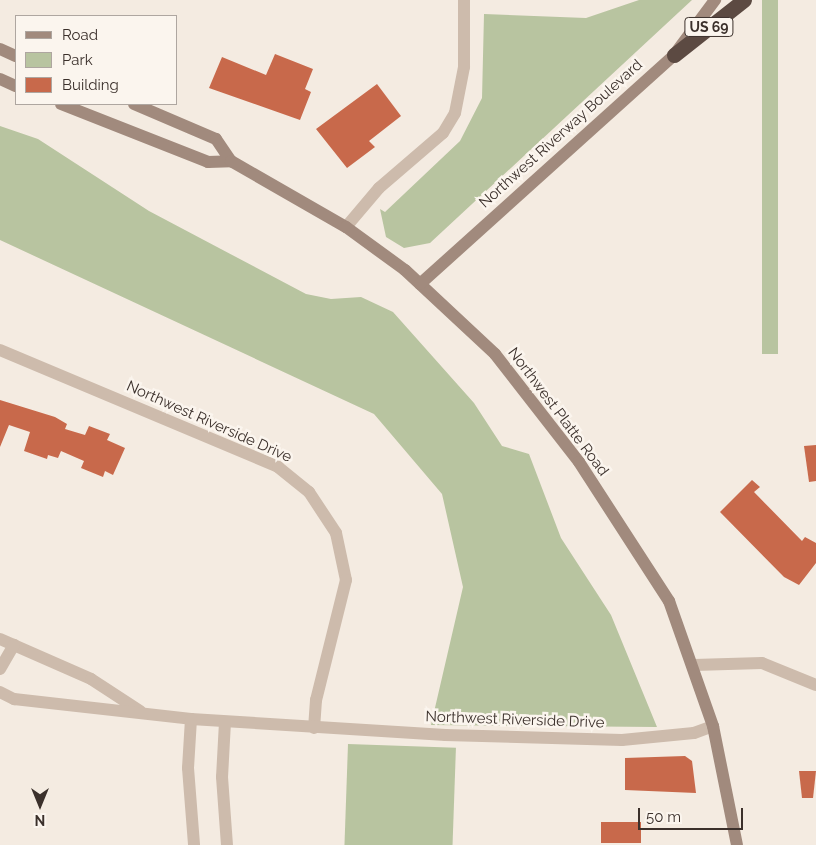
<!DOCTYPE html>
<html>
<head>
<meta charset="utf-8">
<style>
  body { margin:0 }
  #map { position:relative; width:816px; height:845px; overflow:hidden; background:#f4ebe1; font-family:Raleway,sans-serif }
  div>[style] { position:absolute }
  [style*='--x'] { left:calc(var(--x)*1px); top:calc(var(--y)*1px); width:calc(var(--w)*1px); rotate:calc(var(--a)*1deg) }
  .green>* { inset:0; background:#b8c4a0; transform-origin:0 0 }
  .building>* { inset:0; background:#c8694b; transform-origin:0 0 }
  .minor>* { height:12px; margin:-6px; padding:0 6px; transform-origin:6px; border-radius:6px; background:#cdbbac }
  .secondary>* { height:12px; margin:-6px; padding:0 6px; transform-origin:6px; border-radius:6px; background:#a18a7d }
  .motorway>* { height:15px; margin:-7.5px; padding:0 7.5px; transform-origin:7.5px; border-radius:7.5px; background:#5c4a42 }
  span { translate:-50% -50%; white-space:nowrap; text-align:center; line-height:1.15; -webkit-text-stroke:5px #fbf5ee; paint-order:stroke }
  .shield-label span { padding:1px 4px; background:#fbf5ee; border:1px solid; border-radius:4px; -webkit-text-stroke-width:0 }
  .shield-label { font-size:14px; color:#3b302b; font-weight:700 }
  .street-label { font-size:15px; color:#3b302b }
  .legend { position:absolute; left:15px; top:15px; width:162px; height:90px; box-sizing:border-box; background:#fbf5ee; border:1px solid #aea6a0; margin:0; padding:6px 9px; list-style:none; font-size:15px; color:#3b302b }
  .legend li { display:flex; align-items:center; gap:10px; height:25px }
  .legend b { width:25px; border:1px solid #aea6a0 }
  .north { position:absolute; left:15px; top:780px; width:50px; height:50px; -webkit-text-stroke:4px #fbf5ee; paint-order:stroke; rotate:180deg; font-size:14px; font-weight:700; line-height:20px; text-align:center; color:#3b302b }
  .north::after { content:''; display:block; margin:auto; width:18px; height:22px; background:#3b302b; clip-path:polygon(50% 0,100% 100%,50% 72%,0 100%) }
  .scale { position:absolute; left:638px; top:808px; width:105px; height:22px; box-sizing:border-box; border:2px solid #3b302b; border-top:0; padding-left:6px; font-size:15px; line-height:18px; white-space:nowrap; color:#3b302b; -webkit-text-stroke:4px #fbf5ee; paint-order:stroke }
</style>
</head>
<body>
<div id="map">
  <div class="green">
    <div style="clip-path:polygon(639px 0,692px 0,430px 243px,404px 248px,386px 237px,380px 209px,385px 212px,460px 141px,482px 98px,484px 14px,586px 18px)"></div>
    <div style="left:762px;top:0;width:16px;height:354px"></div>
    <div style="clip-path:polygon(0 126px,38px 139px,149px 211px,306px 294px,331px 299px,361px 297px,393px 312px,474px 403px,502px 446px,529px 454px,561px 538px,611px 615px,657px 727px,431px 725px,463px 587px,442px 494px,374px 414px,0 240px)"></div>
    <div style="left:348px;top:744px;width:108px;height:101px;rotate:2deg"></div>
  </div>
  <div class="building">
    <div style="clip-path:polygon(275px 54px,313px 69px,305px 89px,311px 92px,300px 120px,209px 88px,222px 57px,266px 75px)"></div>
    <div style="clip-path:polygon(377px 84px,401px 116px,369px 141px,375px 147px,347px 168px,316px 129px)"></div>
    <div style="clip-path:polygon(0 400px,55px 417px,67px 424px,65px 429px,85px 435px,89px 426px,110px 434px,107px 440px,125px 448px,113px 475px,105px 471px,103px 477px,81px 468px,84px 461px,61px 451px,58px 458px,48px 455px,47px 459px,24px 451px,30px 432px,9px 425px,0 447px)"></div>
    <div style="clip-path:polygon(816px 445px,816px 481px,809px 482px,804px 446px)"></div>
    <div style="clip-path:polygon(752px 480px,760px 487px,754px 492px,802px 541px,805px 537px,816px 543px,816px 563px,799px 585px,784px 577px,720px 512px)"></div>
    <div style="clip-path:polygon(685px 756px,692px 761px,696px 793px,625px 790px,625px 758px)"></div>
    <div style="clip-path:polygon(799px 771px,816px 771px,813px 798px,802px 798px)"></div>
    <div style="left:601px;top:822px;width:40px;height:21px"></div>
  </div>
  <div class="minor">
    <div style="--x:346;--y:227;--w:51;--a:-49.8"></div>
    <div style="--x:379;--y:188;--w:84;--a:-40.7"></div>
    <div style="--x:443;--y:133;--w:23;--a:-59"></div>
    <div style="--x:455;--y:113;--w:47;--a:-78.9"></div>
    <div style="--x:464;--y:67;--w:67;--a:-90"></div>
    <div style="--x:0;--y:350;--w:302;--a:22.8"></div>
    <div style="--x:278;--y:467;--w:40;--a:39"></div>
    <div style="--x:309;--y:492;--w:49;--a:56.6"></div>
    <div style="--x:336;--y:533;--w:48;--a:78"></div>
    <div style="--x:346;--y:580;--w:124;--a:104"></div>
    <div style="--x:316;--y:700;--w:28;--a:94"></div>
    <div style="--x:0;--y:639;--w:99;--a:23.7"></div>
    <div style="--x:91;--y:679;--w:59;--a:33.1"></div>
    <div style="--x:694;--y:665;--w:68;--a:-1.7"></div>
    <div style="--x:762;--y:663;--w:58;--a:22.2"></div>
    <div style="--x:0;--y:669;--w:28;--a:-60"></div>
    <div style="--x:0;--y:692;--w:16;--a:27"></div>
    <div style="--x:14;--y:699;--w:178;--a:6.4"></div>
    <div style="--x:191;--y:719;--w:255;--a:3.6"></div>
    <div style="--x:445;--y:735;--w:177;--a:1.6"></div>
    <div style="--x:622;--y:740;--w:72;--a:-5.6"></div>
    <div style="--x:694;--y:733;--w:20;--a:-20"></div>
    <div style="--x:191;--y:719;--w:49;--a:93.5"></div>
    <div style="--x:188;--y:768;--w:77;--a:85.5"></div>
    <div style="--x:225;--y:722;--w:55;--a:93.1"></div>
    <div style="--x:222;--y:777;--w:68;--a:85.8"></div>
  </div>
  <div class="secondary">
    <div style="--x:0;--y:49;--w:17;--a:24"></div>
    <div style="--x:0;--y:79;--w:17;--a:24"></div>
    <div style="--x:61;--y:104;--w:158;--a:21.5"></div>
    <div style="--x:208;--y:162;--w:23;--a:-2"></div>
    <div style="--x:134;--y:104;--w:89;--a:23.1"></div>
    <div style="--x:216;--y:139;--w:27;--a:56"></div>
    <div style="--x:231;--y:161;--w:133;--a:29.9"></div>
    <div style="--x:346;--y:227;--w:73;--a:36.1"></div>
    <div style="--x:405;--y:270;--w:123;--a:43"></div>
    <div style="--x:495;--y:354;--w:137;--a:52.1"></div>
    <div style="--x:579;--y:462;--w:166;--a:57.1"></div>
    <div style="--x:669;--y:601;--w:133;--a:70.6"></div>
    <div style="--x:713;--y:726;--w:121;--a:78.6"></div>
    <div style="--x:420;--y:284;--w:342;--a:-42"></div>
    <div style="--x:674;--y:55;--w:69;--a:-53.3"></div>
  </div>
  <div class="motorway">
    <div style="--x:674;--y:55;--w:89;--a:-38.2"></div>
  </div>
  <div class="shield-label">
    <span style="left:709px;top:27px">US 69</span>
  </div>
  <div class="street-label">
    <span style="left:561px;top:134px;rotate:-42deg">Northwest Riverway Boulevard</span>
    <span style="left:558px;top:412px;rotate:53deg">Northwest Platte Road</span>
    <span style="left:209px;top:422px;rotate:24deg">Northwest Riverside Drive</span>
    <span style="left:515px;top:720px;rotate:2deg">Northwest Riverside Drive</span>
  </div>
  <ul class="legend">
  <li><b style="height:6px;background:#a18a7d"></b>Road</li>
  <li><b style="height:14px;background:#b8c4a0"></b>Park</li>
  <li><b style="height:14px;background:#c8694b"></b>Building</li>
  </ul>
  <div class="north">N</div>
  <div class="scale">50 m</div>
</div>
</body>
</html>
